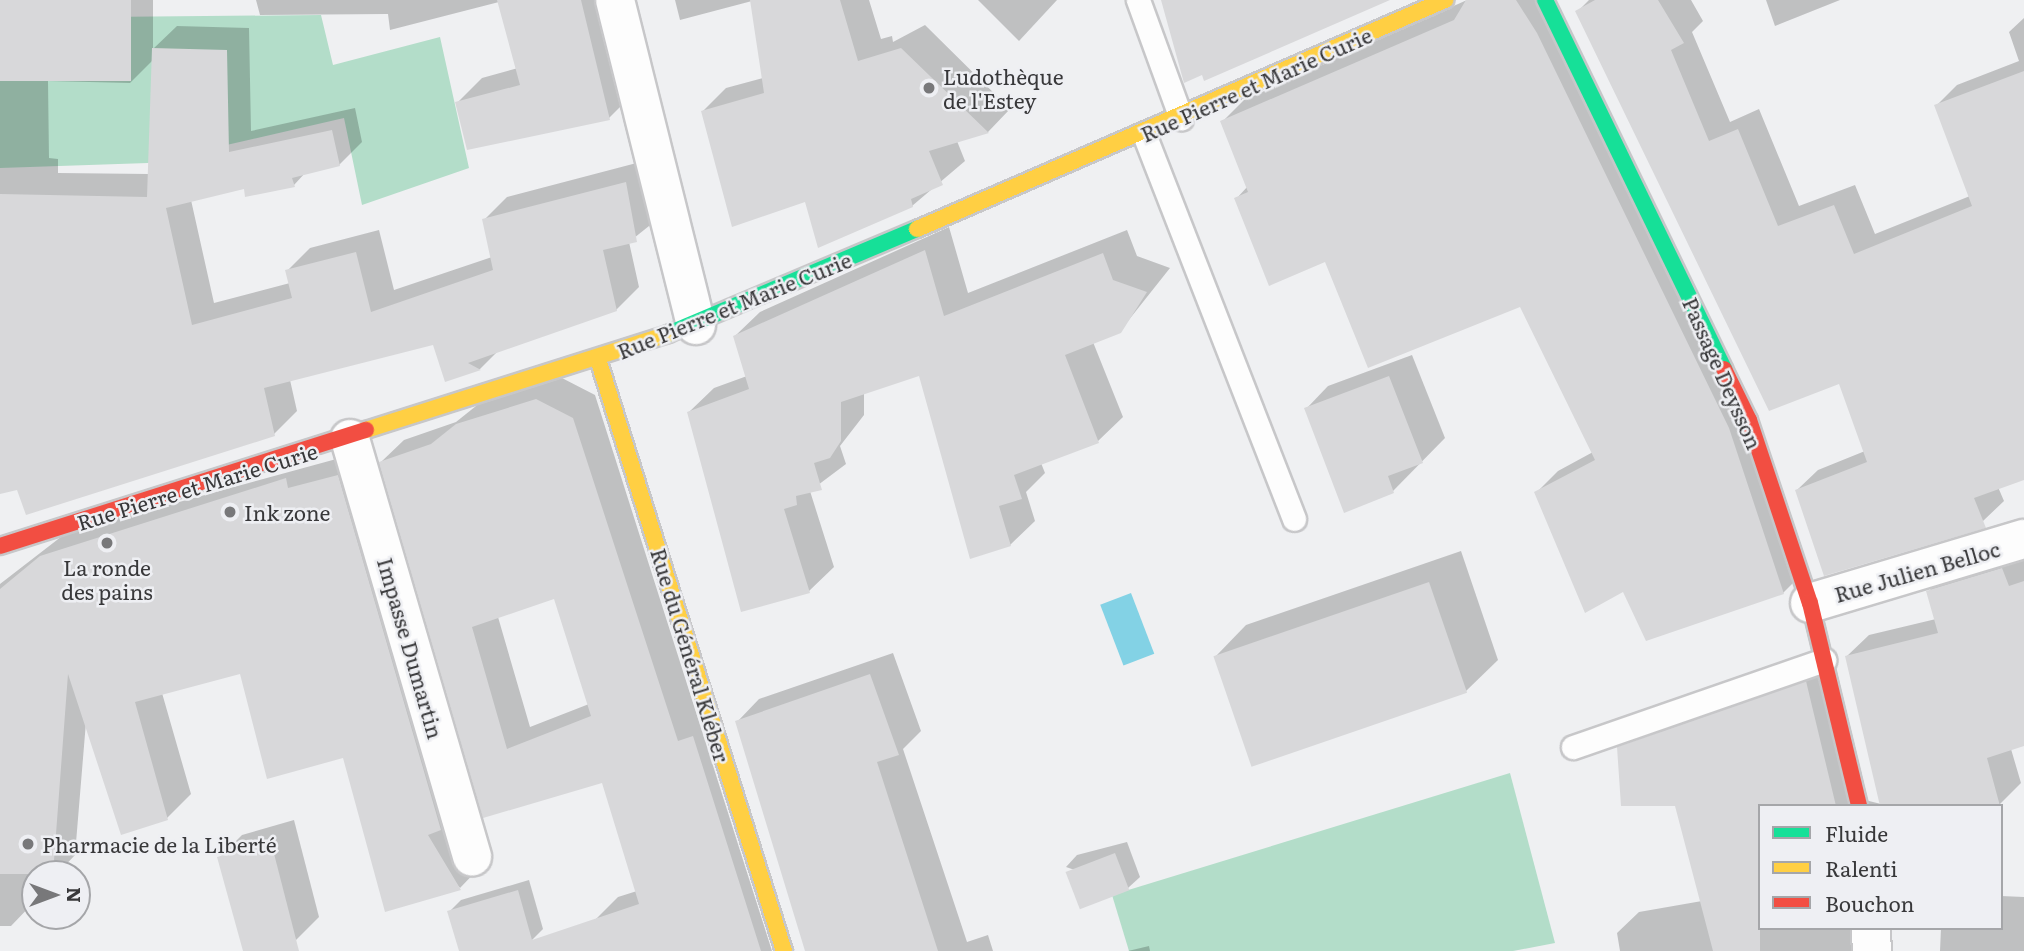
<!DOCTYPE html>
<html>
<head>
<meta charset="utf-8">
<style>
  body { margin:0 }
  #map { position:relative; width:2024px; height:951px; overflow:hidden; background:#eff0f2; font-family:Literata,serif }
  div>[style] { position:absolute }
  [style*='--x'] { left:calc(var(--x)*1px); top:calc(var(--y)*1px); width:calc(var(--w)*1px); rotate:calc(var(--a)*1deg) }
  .green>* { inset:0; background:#b3ddc9 }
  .water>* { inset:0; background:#83d2e5; transform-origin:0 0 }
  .shadow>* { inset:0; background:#0003 }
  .building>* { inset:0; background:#d8d8da; transform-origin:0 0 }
  .roads { filter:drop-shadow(2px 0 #c7c7c9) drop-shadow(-2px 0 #c7c7c9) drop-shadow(0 2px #c7c7c9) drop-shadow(0 -2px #c7c7c9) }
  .lane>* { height:23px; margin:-11.5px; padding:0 11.5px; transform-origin:11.5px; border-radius:11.5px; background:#fdfdfd }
  .street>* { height:38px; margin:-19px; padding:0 19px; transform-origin:19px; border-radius:19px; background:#fdfdfd }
  .fast>* { height:16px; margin:-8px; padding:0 8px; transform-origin:8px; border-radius:8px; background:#16e098 }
  .slow>* { height:16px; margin:-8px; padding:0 8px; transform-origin:8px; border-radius:8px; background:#ffcf43 }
  .jam>* { height:16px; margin:-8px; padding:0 8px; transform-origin:8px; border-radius:8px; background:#f24e42 }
  .dots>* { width:19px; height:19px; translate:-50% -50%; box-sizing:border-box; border:4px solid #eeeff3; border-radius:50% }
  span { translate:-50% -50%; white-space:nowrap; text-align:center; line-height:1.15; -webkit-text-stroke:5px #eeeff3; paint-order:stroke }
  .poi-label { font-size:21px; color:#38383a }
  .left { translate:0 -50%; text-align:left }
  .street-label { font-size:21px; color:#38383a }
  .legend { position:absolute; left:1758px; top:804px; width:245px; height:126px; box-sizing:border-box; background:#eeeff3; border:2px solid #a5a6a9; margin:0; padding:9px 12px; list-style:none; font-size:21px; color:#38383a }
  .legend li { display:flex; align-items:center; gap:14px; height:35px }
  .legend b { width:35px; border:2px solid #a5a6a9 }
  .north { position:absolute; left:21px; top:860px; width:70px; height:70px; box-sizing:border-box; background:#eeeff3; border:2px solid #a5a6a9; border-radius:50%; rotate:90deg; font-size:19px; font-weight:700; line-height:28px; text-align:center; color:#38383a }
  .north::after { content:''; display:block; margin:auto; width:24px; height:32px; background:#78787a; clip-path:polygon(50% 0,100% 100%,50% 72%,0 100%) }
</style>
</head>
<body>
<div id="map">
  <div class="green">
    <div style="clip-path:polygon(321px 15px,333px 65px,440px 37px,469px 168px,362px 205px,344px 118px,148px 163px,0 168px,0 18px)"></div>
    <div style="clip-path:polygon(1510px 773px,1555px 943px,1513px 951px,1129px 951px,1112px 895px)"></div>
  </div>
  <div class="water">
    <div style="left:1131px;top:593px;width:65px;height:33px;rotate:69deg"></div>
  </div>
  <div class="shadow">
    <div style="clip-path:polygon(evenodd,0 0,153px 0,153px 49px,177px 26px,249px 28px,251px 131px,355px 108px,362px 142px,339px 165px,306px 172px,294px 185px,245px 187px,191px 200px,214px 303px,290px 283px,287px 271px,310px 248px,379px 230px,394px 290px,492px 257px,484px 220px,507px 197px,648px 160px,659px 218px,629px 242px,639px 287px,616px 310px,498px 351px,480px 369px,446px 380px,434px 343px,290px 380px,297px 411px,274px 434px,0 492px,0 0,153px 60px,150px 174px,58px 173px,58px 159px,49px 158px,48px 81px,130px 83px,153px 60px)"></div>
    <div style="clip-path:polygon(256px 0,612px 0,634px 93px,609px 118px,457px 103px,482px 78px,518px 68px,499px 2px,390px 30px,388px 14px,260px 15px)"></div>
    <div style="clip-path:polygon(675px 0,869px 0,881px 39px,892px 36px,893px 42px,925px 25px,1010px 109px,988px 132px,957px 141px,965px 161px,912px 206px,703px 111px,726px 88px,763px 78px,752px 1px,680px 20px)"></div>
    <div style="clip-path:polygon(978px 0,1057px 0,1019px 41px)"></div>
    <div style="clip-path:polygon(1467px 0,1550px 0,1805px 571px,1783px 593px,1624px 589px,1536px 493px,1558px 471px,1593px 452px,1521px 305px,1326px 260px,1236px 199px,1248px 186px,1222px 122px,1244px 100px)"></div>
    <div style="clip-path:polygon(1589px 0,1691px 0,1703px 21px,1692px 32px,1730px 122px,1759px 109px,1799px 206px,1855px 185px,1875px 234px,1970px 196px,1936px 106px,1957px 85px,2019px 61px,2009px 32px,2024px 18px,2024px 478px,1998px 487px,2004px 501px,1983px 521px,1797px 490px,1818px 470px,1865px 451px,1840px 382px,1577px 12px)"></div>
    <div style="clip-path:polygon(1766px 0,1840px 0,1775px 26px)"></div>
    <div style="clip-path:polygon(949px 227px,968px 293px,1127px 230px,1137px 256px,1170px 268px,1120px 331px,1093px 342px,1123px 417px,1098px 441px,1041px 463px,1045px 473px,1026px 492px,1035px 521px,1010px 545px,920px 374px,864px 392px,864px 415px,840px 446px,846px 464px,810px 491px,834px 567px,809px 591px,742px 610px,689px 412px,714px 388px,747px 376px,735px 336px,760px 312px)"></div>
    <div style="clip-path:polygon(1412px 355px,1445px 438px,1393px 491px,1306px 409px,1328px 386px)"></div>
    <div style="clip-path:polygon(evenodd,560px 377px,595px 395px,772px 951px,605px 951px,595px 920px,618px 897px,637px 891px,603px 781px,485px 816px,381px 462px,404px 440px,456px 422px,481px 402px,560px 377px,555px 597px,589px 704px,530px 727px,498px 617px,555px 597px)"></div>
    <div style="clip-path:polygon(362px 452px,483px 864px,460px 888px,345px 756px,241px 672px,162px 693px,191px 794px,167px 818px,86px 722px,75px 855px,57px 874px,35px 874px,35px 901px,11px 926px,0 926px,0 584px,66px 533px)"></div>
    <div style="clip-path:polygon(2024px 549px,2024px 745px,2011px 749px,2021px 783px,2000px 804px,1760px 806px,1760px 928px,1869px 928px,1871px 951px,1620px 951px,1617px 933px,1639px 912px,1702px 901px,1657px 734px,1679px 712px,1828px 661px,1865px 800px,1881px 804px,1847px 656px,1869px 635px,1936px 619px,1928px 592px,1950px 570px)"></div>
    <div style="clip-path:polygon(1461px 551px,1498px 660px,1466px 691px,1252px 765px,1215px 657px,1246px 625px)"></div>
    <div style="clip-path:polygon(893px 653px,921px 731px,903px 749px,967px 942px,988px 935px,993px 951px,849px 951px,737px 722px,759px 699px)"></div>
    <div style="clip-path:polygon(294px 820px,319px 917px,296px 940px,245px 951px,219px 858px,242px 835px)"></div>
    <div style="clip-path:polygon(1127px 842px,1140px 877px,1128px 888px,1066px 867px,1077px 855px)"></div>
    <div style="clip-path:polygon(529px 880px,543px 929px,532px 940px,460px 951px,449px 912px,461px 900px)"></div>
    <div style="clip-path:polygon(2001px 896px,2024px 897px,2024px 951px,1940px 951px,1941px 928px,2001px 928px)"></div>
    <div style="clip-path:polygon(1149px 946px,1150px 951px,1128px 951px)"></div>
  </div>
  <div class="building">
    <div style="left:0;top:0;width:131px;height:81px"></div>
    <div style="clip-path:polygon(497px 0,581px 0,610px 120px,467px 150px,455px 102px,520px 85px)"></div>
    <div style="clip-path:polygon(750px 0,840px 0,858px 61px,901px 48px,989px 133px,929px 151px,943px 185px,911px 199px,913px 207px,818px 248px,805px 202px,732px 227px,701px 111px,764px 93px)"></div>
    <div style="clip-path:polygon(1161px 0,1390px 0,1204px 81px,1202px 75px,1184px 83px)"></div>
    <div style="clip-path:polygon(1466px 0,1516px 0,1537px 33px,1729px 428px,1784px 594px,1646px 641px,1623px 592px,1585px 613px,1534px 492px,1595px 460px,1520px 307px,1368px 368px,1325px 262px,1269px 286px,1234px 198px,1248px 192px,1220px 121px,1454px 20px)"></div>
    <div style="clip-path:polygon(1595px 0,1658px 0,1684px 43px,1671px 50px,1709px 141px,1738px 129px,1778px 226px,1834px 205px,1854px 254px,1972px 206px,1934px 105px,2024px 71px,2024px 480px,1974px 498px,1986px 528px,1824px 576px,1795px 490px,1867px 462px,1839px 384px,1769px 411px,1575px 11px)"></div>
    <div style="clip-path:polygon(152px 48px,227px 50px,229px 152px,332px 130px,340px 166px,292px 178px,295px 187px,245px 197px,244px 189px,166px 208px,192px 325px,292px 298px,285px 270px,356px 252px,371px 312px,493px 270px,482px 219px,626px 182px,637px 242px,603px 250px,617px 311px,468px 363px,481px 370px,445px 382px,433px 345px,264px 388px,275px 436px,26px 515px,17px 490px,0 494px,0 194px,147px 197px)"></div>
    <div style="clip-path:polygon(925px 250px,944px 316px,1103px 253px,1113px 280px,1147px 292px,1121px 333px,1065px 355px,1099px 443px,1014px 475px,1022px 499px,999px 506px,1011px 546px,970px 559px,919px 376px,841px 402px,841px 441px,830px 458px,814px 463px,822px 490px,796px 496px,797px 505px,784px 509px,810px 593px,741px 612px,687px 412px,749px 389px,733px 336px)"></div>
    <div style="clip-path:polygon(1389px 376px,1423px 463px,1388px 476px,1394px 493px,1344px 513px,1304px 408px)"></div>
    <div style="clip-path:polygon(evenodd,536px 399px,573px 418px,678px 741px,693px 736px,761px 951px,459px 951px,447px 911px,518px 890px,532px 940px,639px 904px,602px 783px,483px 818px,379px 462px,431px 444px,456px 424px,536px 399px,554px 599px,591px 716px,507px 749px,472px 627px,554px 599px)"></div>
    <div style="clip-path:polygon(338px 475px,441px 830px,428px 835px,461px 890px,385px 912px,343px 758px,267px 779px,240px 674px,135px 702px,168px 820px,121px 835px,68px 674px,53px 874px,0 874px,0 589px,40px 556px,286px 478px,288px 488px)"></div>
    <div style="clip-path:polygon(2002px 568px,2009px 586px,2024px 581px,2024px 746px,1987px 758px,2000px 806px,1880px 806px,1845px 656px,1938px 633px,1926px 591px)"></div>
    <div style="left:1429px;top:582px;width:117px;height:228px;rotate:71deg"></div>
    <div style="clip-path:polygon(870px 674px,899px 755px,877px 762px,938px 951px,805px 951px,735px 721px)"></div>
    <div style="clip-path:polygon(1806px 681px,1836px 806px,1760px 806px,1760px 951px,1713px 951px,1675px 806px,1621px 806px,1617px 747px)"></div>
    <div style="clip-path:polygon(271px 842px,299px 951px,243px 951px,217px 857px)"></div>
    <div style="left:1115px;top:853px;width:40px;height:53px;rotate:69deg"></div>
  </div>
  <div class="roads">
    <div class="lane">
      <div style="--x:1138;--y:0;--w:126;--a:70"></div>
      <div style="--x:1144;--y:134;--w:413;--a:68.7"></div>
      <div style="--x:1573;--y:747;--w:266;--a:-19.1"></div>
    </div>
    <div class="street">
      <div style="--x:615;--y:0;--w:335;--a:76"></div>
      <div style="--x:350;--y:439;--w:435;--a:73.7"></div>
      <div style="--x:1810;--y:603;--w:223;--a:-16.7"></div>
      <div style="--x:1871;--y:928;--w:23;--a:88"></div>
    </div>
    <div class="fast">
      <div style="--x:1545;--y:0;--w:410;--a:64.1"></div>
      <div style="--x:668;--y:334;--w:270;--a:-22.9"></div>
    </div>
    <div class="slow">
      <div style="--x:917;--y:229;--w:576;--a:-23.45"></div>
      <div style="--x:598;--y:359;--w:621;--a:72.56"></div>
      <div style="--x:366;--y:430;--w:317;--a:-17.6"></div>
    </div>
    <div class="jam">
      <div style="--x:1724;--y:369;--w:57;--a:63.9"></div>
      <div style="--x:1749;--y:420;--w:193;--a:71.6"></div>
      <div style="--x:1810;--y:603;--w:209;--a:76.4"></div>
      <div style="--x:0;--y:546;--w:384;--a:-17.6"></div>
    </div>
  </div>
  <div class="dots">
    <div style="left:929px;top:88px;background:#78787a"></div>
    <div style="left:230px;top:512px;background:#78787a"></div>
    <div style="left:107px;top:543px;background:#78787a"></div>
    <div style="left:28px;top:844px;background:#78787a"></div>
  </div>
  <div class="poi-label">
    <span class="left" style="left:943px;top:88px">Ludothèque<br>de l'Estey</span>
    <span class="left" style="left:244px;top:512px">Ink zone</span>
    <span style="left:107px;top:579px">La ronde<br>des pains</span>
    <span class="left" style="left:42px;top:844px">Pharmacie de la Liberté</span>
  </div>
  <div class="street-label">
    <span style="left:1256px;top:84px;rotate:-24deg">Rue Pierre et Marie Curie</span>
    <span style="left:734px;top:305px;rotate:-22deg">Rue Pierre et Marie Curie</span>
    <span style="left:1723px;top:373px;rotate:66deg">Passage Deysson</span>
    <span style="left:197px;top:486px;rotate:-17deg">Rue Pierre et Marie Curie</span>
    <span style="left:1917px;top:571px;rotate:-16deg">Rue Julien Belloc</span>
    <span style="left:411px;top:648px;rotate:74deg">Impasse Dumartin</span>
    <span style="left:691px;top:655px;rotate:73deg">Rue du Général Kléber</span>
  </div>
  <ul class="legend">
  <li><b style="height:9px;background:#16e098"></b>Fluide</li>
  <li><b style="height:9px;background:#ffcf43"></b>Ralenti</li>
  <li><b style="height:9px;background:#f24e42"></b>Bouchon</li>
  </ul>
  <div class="north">N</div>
</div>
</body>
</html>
